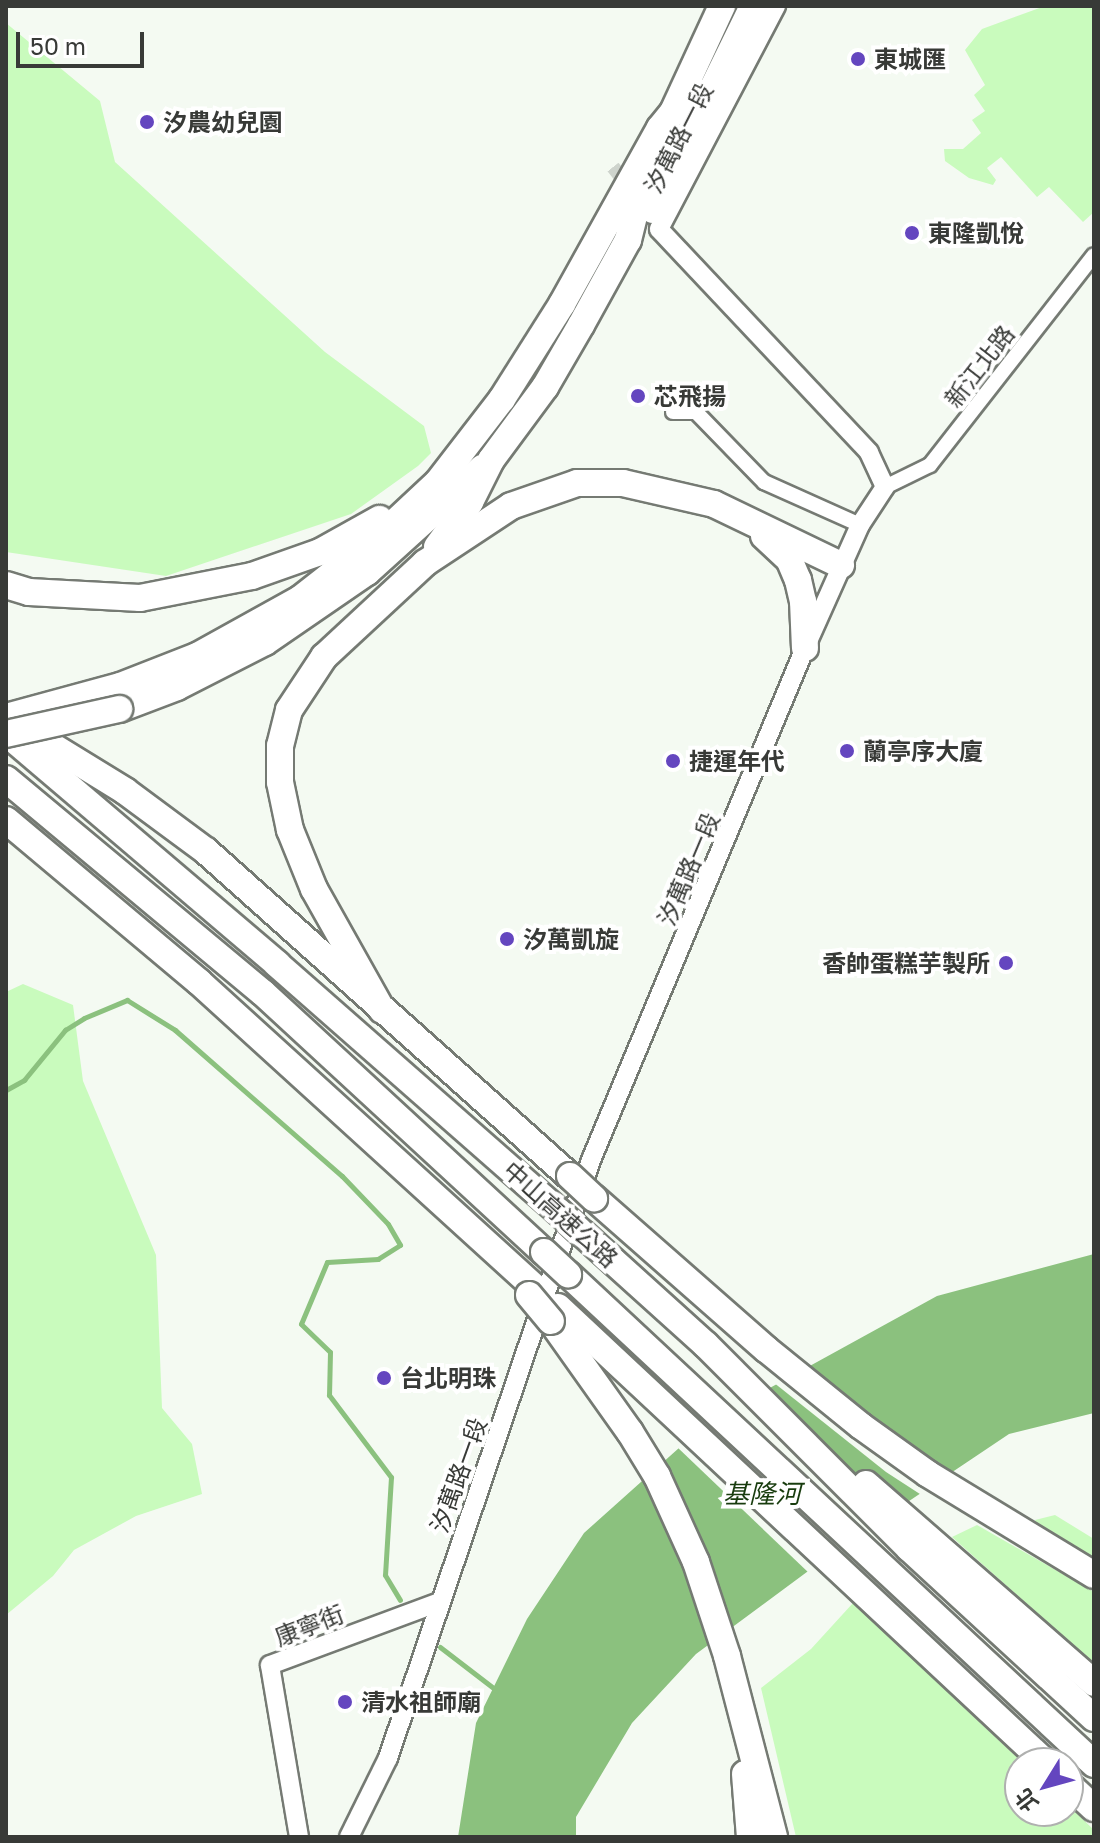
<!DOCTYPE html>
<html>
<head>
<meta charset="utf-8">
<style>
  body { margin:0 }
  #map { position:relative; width:1100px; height:1843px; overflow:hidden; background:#f4faf2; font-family:"Golos Text","Noto Sans TC",sans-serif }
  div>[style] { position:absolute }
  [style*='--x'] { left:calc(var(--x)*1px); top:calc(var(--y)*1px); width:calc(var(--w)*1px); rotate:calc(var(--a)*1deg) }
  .green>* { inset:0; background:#c9fbbd }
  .water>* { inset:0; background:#8bc17e }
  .pier>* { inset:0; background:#f4faf2 }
  .stream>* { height:5px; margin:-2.5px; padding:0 2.5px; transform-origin:2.5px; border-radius:2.5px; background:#8bc17e }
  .minor-tunnel>* { height:14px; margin-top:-7px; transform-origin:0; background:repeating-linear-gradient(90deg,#ced4cd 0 14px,transparent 0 21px) }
  .roads { filter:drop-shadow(2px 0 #757a73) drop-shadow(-2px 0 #757a73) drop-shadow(0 2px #757a73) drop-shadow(0 -2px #757a73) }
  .minor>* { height:14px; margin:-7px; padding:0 7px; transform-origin:7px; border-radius:7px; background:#fff }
  .tertiary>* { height:18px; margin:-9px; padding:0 9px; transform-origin:9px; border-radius:9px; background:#fff }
  .motorway>* { height:26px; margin:-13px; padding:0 13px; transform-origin:13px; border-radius:13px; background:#fff }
  .bridges { filter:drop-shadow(2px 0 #757a73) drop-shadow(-2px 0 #757a73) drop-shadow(0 2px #757a73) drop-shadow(0 -2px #757a73) }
  .motorway-bridge>* { height:26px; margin:-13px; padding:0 13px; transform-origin:13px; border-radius:13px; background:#fff }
  .dots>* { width:22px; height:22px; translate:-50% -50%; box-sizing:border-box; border:4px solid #fff; border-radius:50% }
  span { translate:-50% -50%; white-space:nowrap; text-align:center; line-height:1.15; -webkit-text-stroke:8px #fff; paint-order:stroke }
  .poi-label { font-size:24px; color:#383a37; font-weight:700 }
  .left { translate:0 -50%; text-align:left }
  .right { translate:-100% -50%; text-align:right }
  .street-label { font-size:24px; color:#383a37 }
  .water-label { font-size:26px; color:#183c0e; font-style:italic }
  .frame { position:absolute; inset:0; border:8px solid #383a37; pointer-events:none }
  .north { position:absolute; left:1004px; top:1747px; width:80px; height:80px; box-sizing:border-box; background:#fff; border:2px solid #afb0af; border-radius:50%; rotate:233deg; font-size:22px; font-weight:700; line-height:32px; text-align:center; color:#383a37 }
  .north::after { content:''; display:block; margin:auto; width:28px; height:36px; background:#6446bf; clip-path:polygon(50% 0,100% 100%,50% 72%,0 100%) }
  .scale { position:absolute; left:16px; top:32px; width:128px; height:36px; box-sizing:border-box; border:4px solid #383a37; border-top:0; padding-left:10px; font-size:24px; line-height:28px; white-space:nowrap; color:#383a37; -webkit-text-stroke:6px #fff; paint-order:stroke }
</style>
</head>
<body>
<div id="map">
  <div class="green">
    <div style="clip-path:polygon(1045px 6px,1094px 6px,1094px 212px,1083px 222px,1049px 187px,1037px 197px,1001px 157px,987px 168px,996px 180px,993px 185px,969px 178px,945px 161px,944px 149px,963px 149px,981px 133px,972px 120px,985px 111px,974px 95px,985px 85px,965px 50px,982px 29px)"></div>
    <div style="clip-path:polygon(6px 23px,100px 101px,115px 162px,325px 352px,424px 426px,431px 453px,418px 466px,351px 514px,166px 576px,6px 552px)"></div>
    <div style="clip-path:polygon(23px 984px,73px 1005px,83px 1081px,156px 1255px,162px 1408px,192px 1444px,202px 1494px,136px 1516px,74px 1550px,53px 1576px,6px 1615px,6px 992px)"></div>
    <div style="clip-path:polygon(1055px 1515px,1094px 1539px,1094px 1575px,1046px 1545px,1035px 1520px)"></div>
    <div style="clip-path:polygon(977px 1525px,1094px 1592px,1094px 1664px,952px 1537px)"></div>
    <div style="clip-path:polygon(853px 1603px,1023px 1763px,1020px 1763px,1020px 1811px,1068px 1811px,1068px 1805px,1094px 1830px,1094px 1837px,796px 1837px,761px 1688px,811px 1649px)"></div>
  </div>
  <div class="water">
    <div style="clip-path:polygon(1094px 1254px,1094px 1413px,1009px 1434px,842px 1546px,696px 1654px,632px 1723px,576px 1817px,576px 1837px,458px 1837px,476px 1723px,527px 1619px,584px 1533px,708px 1422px,937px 1296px)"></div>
  </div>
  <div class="pier">
    <div style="clip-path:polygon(794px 1370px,944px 1482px,923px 1496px,886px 1472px,773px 1382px)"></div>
    <div style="clip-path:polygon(761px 1389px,895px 1515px,810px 1574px,676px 1446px,706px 1419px)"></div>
  </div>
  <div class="stream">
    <div style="--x:6;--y:1090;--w:21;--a:-29"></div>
    <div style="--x:24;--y:1080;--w:65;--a:-50.6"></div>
    <div style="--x:65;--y:1030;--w:22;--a:-32"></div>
    <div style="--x:84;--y:1018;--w:47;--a:-22.7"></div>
    <div style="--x:127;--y:1000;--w:57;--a:32"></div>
    <div style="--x:175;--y:1030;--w:222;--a:41.2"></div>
    <div style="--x:342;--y:1176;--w:66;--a:46.2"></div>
    <div style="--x:388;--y:1224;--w:24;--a:60"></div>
    <div style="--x:400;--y:1245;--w:26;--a:148"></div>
    <div style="--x:378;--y:1259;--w:51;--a:176.6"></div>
    <div style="--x:327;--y:1262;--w:67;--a:112.8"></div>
    <div style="--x:301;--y:1324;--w:40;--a:44"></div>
    <div style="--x:330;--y:1352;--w:43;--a:91.3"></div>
    <div style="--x:329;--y:1395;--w:103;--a:52.9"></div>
    <div style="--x:391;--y:1477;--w:98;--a:93.5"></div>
    <div style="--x:385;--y:1575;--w:29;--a:59"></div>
    <div style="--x:440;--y:1647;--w:71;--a:37.5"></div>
  </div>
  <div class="minor-tunnel">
    <div style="--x:613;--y:167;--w:28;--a:52"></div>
  </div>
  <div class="roads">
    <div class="minor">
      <div style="--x:673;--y:412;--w:23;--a:0"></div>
      <div style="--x:696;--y:412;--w:98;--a:45.8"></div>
      <div style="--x:764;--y:482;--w:105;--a:24.1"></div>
      <div style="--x:885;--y:487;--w:50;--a:-26.1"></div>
      <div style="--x:930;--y:465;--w:266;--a:-52"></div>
    </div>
    <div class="tertiary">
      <div style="--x:299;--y:1837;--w:174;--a:-99.6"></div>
      <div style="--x:270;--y:1665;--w:180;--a:-20.4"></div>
      <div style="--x:349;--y:1837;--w:88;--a:-63.7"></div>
      <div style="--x:388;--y:1758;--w:632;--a:-71.25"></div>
      <div style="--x:591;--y:1160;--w:555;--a:-67.32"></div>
      <div style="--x:805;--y:648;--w:135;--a:-65.9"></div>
      <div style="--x:860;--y:525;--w:45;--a:-56.7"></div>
      <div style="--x:885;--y:487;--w:38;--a:-115"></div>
      <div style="--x:869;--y:452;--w:306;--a:-133.3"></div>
      <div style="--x:659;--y:229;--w:252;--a:-62.3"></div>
    </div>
    <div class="motorway">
      <div style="--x:653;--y:210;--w:227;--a:-63.9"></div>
      <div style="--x:764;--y:536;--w:34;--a:43"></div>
      <div style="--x:789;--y:559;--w:23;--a:67"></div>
      <div style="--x:798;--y:580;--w:22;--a:77"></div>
      <div style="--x:803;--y:601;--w:47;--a:87.6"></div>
      <div style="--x:437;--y:547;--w:56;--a:-53.7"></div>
      <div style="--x:470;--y:502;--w:47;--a:-63.4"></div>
      <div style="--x:491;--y:460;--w:91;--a:-53.5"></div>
      <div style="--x:545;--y:387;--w:72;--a:-59.9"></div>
      <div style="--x:581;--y:325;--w:97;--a:-61.1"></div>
      <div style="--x:628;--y:240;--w:37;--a:-76"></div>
      <div style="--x:637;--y:204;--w:30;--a:-62"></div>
      <div style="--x:6;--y:585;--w:24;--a:17"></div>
      <div style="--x:29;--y:592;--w:111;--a:3.1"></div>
      <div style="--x:140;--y:598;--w:114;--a:-11.1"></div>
      <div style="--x:252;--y:576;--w:72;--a:-19.4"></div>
      <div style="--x:320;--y:552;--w:68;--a:-29.2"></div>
      <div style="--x:119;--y:709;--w:62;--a:-20.8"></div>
      <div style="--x:177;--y:687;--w:99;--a:-27.1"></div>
      <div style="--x:265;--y:642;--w:124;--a:-34.5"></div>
      <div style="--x:367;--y:572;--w:155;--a:-42.1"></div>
      <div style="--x:6;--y:717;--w:118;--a:-15.2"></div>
      <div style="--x:120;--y:686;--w:83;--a:-21.3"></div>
      <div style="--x:197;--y:656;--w:118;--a:-29"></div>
      <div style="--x:300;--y:599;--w:99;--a:-38"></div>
      <div style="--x:378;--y:538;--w:82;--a:-43"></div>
      <div style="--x:438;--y:482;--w:105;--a:-52.4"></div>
      <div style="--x:502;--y:399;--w:112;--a:-57.7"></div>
      <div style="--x:562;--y:304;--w:201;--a:-60.9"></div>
      <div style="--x:660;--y:128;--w:21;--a:-51"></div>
      <div style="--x:673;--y:112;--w:117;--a:-65.2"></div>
      <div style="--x:13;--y:722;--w:132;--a:31.6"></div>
      <div style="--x:125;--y:791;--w:101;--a:36.5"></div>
      <div style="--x:206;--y:851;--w:488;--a:41.8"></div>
      <div style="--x:6;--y:733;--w:356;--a:40.4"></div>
      <div style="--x:277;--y:964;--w:374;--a:41.3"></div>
      <div style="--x:6;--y:779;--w:334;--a:39.8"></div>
      <div style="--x:263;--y:993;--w:382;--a:42.7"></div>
      <div style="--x:6;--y:820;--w:252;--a:40"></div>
      <div style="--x:199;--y:982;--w:452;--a:42.3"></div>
      <div style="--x:382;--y:1010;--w:139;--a:-119.3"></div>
      <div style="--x:314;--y:889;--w:64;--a:-112.1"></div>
      <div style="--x:290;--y:830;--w:49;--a:-101.8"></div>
      <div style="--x:280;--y:782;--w:36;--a:-90"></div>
      <div style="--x:280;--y:746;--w:37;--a:-76"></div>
      <div style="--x:289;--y:710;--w:64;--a:-56.6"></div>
      <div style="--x:324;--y:657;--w:138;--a:-42.9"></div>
      <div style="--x:425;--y:563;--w:103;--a:-33.5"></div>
      <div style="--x:511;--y:506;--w:70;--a:-19.2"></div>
      <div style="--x:577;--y:483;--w:46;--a:0"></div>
      <div style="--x:623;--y:483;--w:93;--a:13"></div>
      <div style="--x:714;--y:504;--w:141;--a:25.7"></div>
      <div style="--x:594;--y:1198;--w:229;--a:41.3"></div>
      <div style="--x:766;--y:1349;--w:122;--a:39"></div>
      <div style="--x:861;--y:1426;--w:82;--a:35.6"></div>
      <div style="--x:928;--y:1474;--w:194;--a:31.3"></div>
      <div style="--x:582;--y:1233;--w:167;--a:42.1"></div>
      <div style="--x:706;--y:1345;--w:287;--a:45"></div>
      <div style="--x:909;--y:1548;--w:251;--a:42.6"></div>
      <div style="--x:568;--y:1274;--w:719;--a:42.97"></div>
      <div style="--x:558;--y:1307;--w:668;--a:43.06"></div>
      <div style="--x:551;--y:1321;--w:136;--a:54.6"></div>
      <div style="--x:630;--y:1432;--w:52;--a:58.5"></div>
      <div style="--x:657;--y:1476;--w:94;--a:65.6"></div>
      <div style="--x:696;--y:1562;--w:99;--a:71.7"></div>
      <div style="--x:727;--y:1656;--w:187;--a:75.4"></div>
      <div style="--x:866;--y:1484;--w:303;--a:41.1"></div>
      <div style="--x:745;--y:1774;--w:63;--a:85.5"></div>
      <div style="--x:1068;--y:1784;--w:35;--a:43"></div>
    </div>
  </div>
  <div class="bridges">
    <div class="motorway-bridge">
      <div style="--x:6;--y:734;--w:116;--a:-12.5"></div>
      <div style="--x:570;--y:1176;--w:33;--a:43"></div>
      <div style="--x:558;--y:1211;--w:33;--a:43"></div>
      <div style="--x:544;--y:1252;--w:33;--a:43"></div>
      <div style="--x:529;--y:1295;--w:34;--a:50"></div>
    </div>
  </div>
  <div class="dots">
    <div style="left:858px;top:59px;background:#6446bf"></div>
    <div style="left:147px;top:122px;background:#6446bf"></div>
    <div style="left:912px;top:233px;background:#6446bf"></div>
    <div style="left:638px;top:396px;background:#6446bf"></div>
    <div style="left:847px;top:751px;background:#6446bf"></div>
    <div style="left:673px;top:761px;background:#6446bf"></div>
    <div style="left:507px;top:939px;background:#6446bf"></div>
    <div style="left:1006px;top:963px;background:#6446bf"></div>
    <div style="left:384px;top:1378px;background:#6446bf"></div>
    <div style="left:345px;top:1702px;background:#6446bf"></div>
  </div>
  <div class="poi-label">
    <span class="left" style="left:874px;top:59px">東城匯</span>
    <span class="left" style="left:163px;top:122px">汐農幼兒園</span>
    <span class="left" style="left:928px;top:233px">東隆凱悅</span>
    <span class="left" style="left:654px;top:396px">芯飛揚</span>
    <span class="left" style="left:863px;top:751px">蘭亭序大廈</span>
    <span class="left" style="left:689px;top:761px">捷運年代</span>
    <span class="left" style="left:523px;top:939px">汐萬凱旋</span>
    <span class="right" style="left:990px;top:963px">香帥蛋糕芋製所</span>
    <span class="left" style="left:400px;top:1378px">台北明珠</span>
    <span class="left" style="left:361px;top:1702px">清水祖師廟</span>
  </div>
  <div class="street-label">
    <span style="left:678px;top:138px;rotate:-63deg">汐萬路一段</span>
    <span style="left:979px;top:366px;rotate:-52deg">新江北路</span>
    <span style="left:688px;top:869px;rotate:-67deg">汐萬路一段</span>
    <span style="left:561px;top:1214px;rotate:42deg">中山高速公路</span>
    <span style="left:458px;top:1475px;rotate:-70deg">汐萬路一段</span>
    <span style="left:309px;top:1625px;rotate:-21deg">康寧街</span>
  </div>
  <div class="water-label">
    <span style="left:762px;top:1494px">基隆河</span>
  </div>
  <div class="frame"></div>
  <div class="north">北</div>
  <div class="scale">50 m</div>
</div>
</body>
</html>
